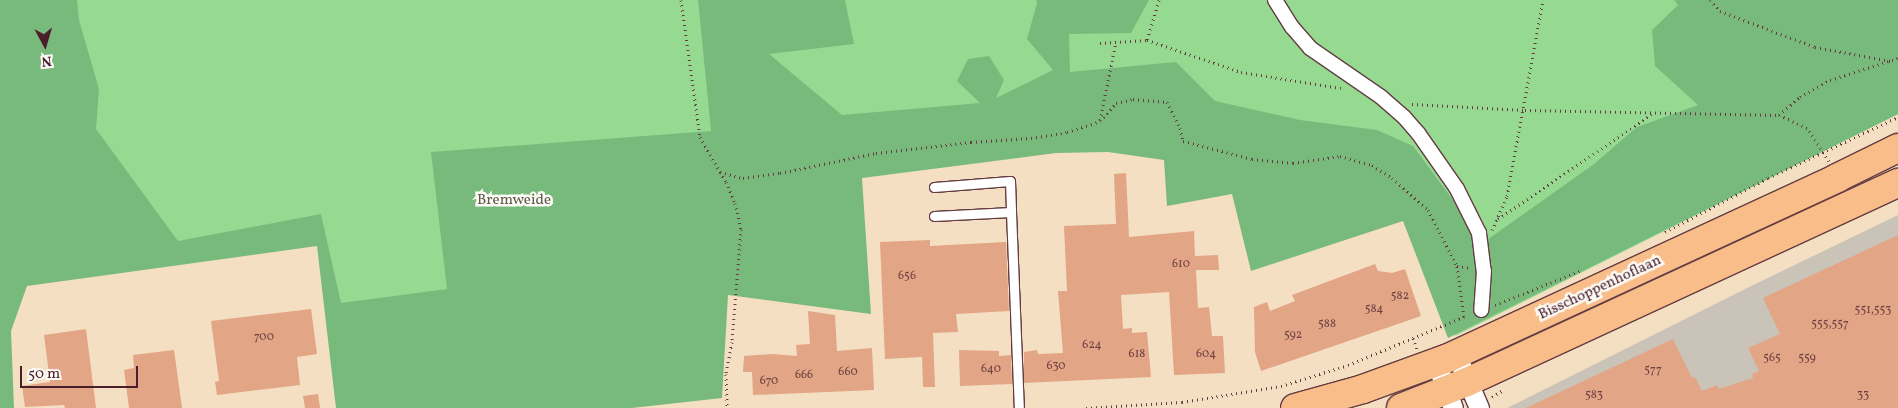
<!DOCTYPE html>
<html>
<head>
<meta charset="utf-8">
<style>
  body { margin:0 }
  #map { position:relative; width:1898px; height:408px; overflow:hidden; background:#f4dfc3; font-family:Vollkorn,serif }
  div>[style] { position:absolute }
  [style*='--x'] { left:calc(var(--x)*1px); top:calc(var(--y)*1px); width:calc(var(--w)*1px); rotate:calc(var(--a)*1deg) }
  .industrial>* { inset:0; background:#cac3b8 }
  .green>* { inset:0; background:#96da92 }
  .forest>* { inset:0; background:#78ba7c }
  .building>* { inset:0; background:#e2a585 }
  .path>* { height:3px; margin-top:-1.5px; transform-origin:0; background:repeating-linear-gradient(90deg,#643c42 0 1px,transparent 0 5px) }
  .roads { filter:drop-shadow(1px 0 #643c42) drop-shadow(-1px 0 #643c42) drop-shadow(0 1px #643c42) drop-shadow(0 -1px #643c42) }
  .service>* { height:9px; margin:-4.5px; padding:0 4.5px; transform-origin:4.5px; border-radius:4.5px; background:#fff }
  .pedestrian>* { height:14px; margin:-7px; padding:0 7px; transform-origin:7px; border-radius:7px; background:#fff }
  .minor>* { height:19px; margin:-9.5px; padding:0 9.5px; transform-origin:9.5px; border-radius:9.5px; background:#fff }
  .primary>* { height:28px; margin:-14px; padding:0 14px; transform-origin:14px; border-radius:14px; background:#f8bd88 }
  span { translate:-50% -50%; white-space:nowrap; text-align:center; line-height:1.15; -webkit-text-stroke:5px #fdfcf7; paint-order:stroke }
  .number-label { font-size:12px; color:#704042 }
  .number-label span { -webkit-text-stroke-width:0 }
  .park-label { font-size:15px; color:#61574a }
  .street-label { font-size:15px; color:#4a1f2b }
  .north { position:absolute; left:20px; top:20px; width:50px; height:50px; -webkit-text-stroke:4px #fdfcf7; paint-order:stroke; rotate:174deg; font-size:14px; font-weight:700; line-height:20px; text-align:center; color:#4a1f2b }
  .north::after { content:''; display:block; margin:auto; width:18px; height:22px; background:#4a1f2b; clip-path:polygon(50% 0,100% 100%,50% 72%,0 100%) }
  .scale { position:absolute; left:20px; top:366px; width:118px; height:22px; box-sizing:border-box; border:2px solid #4a1f2b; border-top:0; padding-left:6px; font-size:15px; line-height:18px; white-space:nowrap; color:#4a1f2b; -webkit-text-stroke:4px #fdfcf7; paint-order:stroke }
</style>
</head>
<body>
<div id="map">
  <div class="industrial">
    <div style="clip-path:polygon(1898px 215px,1898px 408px,1507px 408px,1741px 291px)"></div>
  </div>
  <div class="green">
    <div style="clip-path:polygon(0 0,1898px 0,1898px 114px,1455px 336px,1406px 195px,1157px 140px,716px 175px,595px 408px,339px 408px,318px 244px,0 259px)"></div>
    <div style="clip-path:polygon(1892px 162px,1850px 196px,1606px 303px,1621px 290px)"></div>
  </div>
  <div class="forest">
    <div style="clip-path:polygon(0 0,77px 0,79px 20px,99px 89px,96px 129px,178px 241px,321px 214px,341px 303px,447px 289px,431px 152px,711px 131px,698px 0,845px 0,854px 44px,769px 54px,842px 115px,980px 103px,957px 81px,968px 59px,989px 56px,1004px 80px,996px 98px,1053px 70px,1027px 39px,1037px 3px,1036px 0,1149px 0,1131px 33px,1069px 34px,1070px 72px,1176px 62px,1215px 101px,1300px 120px,1377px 130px,1413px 146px,1484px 242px,1594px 164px,1637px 127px,1698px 105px,1655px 66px,1652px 30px,1678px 5px,1674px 0,1898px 0,1898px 114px,1448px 338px,1403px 221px,1251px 271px,1232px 194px,1167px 206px,1164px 160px,1108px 152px,1056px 153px,862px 178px,871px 314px,728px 295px,722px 398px,632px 408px,336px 408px,317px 246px,27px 286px,11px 331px,14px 408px,0 408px)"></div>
  </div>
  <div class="building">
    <div style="clip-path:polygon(1126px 173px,1129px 237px,1194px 231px,1195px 256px,1218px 255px,1219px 270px,1196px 270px,1198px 308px,1209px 307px,1212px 336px,1223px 336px,1225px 373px,1174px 375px,1169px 292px,1121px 295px,1123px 329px,1132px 328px,1132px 333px,1147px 332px,1151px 377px,1024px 383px,1024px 352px,1037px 350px,1038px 354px,1063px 353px,1058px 291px,1067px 291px,1064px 226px,1116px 224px,1114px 174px)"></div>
    <div style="clip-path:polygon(1898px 235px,1898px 408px,1526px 408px,1673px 339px,1692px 378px,1695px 377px,1702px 391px,1717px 385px,1719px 389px,1753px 378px,1752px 374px,1759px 371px,1748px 348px,1780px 334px,1763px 298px)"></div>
    <div style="clip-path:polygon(930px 240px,930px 246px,1006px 242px,1009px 311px,956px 314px,958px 332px,933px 333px,935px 387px,923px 387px,922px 357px,885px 359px,880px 242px)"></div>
    <div style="clip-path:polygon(1375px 264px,1378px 271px,1392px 273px,1405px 269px,1421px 316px,1261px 371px,1255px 352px,1254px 307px,1267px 302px,1270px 311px,1295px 301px,1292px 295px)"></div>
    <div style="clip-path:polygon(311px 309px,317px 354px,297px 357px,300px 385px,217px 395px,215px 382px,219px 381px,211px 321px)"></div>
    <div style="clip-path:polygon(808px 311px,835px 315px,837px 351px,872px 348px,874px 390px,753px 395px,752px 372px,743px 372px,744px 356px,773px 354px,797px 356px,796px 345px,810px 344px)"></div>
    <div style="clip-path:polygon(86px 329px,96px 408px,65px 408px,64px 405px,25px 407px,22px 386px,50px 382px,44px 335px)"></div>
    <div style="clip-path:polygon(174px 350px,182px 408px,129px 408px,124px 370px,134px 368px,133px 355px)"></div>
    <div style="clip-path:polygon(959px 350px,999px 351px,999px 356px,1011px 355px,1012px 384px,960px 386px)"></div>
    <div style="clip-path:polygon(318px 394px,320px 408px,305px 408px,303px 396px)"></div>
  </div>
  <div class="path">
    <div style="--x:681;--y:0;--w:138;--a:82.1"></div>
    <div style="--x:700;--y:137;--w:52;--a:60"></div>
    <div style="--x:726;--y:182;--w:23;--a:67"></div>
    <div style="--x:735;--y:203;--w:27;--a:77"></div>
    <div style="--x:741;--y:229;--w:113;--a:94.6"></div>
    <div style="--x:732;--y:342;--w:33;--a:101"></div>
    <div style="--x:726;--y:374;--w:34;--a:88"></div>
    <div style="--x:1159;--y:0;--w:42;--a:106.7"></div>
    <div style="--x:1147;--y:40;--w:99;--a:18.8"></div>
    <div style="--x:1241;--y:72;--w:101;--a:9.1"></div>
    <div style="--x:1710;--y:0;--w:15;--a:48"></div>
    <div style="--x:1720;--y:11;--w:102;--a:20.8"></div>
    <div style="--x:1815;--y:47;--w:77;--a:10.4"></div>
    <div style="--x:1100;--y:43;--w:47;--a:-3.7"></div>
    <div style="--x:1412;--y:104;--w:113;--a:3"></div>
    <div style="--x:1525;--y:110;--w:254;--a:1.1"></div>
    <div style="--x:1100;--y:120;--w:80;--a:-78.4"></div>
    <div style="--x:1829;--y:161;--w:40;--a:-124"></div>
    <div style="--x:1807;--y:128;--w:31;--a:-155"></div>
    <div style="--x:1779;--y:115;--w:28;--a:-41"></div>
    <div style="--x:1800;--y:97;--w:34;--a:-30"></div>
    <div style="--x:1830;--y:80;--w:71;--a:-17.9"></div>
    <div style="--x:720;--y:172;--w:24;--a:15"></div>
    <div style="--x:743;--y:178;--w:37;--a:-8"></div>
    <div style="--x:780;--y:173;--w:98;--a:-11.8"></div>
    <div style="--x:876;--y:153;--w:96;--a:-6.6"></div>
    <div style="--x:971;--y:142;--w:60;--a:-3.8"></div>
    <div style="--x:1031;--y:138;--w:36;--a:-9"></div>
    <div style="--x:1067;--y:132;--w:35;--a:-18"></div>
    <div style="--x:1100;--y:121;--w:24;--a:-48"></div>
    <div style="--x:1116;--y:103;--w:17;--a:-13"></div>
    <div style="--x:1133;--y:99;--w:34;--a:5"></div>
    <div style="--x:1167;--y:102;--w:29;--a:63"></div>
    <div style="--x:1180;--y:128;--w:13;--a:77"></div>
    <div style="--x:1183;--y:141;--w:71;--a:14.6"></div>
    <div style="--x:1252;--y:159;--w:41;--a:5.6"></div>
    <div style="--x:1293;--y:163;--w:48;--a:-8.5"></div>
    <div style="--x:1340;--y:156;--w:33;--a:16"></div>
    <div style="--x:1372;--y:165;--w:24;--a:33"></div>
    <div style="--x:1392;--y:178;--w:48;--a:41.6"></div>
    <div style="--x:1428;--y:210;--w:63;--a:62.6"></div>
    <div style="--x:1457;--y:266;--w:51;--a:82.2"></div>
    <div style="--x:1498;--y:219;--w:186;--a:-34.3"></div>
    <div style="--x:1492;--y:230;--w:37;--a:-66"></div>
    <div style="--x:1507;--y:196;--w:199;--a:-79.6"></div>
    <div style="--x:1665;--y:232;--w:116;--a:-27.7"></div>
    <div style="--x:1768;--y:178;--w:144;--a:-25.1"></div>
    <div style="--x:1457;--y:266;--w:12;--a:9"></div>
    <div style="--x:1495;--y:305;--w:94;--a:-21.9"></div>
    <div style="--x:1413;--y:338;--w:12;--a:70"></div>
    <div style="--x:1492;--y:397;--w:13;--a:-32"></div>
    <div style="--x:1086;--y:408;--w:96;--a:-3.6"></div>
    <div style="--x:1182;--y:402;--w:100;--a:-9.2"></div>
    <div style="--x:1281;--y:386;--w:70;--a:-17.4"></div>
    <div style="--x:1348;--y:365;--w:128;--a:-22.6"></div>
  </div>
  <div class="roads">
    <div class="service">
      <div style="--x:934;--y:187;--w:76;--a:-4.5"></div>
      <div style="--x:1010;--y:181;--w:31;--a:88"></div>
      <div style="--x:934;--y:216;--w:77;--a:-3"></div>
      <div style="--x:1011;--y:212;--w:196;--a:87.7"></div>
    </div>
    <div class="pedestrian">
      <div style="--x:1275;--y:0;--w:32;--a:58"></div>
      <div style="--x:1292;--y:27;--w:28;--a:49"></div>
      <div style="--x:1310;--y:48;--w:86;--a:34.6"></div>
      <div style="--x:1381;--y:97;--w:30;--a:41"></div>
      <div style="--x:1404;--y:117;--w:21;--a:49"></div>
      <div style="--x:1418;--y:133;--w:68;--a:55.1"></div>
      <div style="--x:1457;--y:189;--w:49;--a:63.4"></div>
      <div style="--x:1479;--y:233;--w:38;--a:83"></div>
      <div style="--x:1484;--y:271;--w:39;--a:94"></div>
    </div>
    <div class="minor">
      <div style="--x:1456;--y:354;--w:59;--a:66.9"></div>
      <div style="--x:1436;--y:362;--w:49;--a:69.7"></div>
    </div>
    <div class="primary">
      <div style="--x:1295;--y:408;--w:71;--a:-15.6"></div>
      <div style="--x:1363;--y:389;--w:90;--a:-20"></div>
      <div style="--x:1448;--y:358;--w:429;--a:-24.8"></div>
      <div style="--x:1837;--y:178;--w:68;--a:-26.2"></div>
      <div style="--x:1401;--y:408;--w:71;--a:-21.5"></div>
      <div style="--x:1467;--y:382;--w:475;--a:-24.8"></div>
    </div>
  </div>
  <div class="number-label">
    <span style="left:1181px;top:265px">610</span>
    <span style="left:907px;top:277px">656</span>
    <span style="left:1400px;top:297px">582</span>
    <span style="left:1374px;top:310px">584</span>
    <span style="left:1873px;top:311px">551,553</span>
    <span style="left:1327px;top:325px">588</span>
    <span style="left:1830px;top:325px">555,557</span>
    <span style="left:1293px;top:336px">592</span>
    <span style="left:264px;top:338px">700</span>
    <span style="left:1092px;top:346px">624</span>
    <span style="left:1137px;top:355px">618</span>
    <span style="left:1206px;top:355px">604</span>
    <span style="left:1772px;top:359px">565</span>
    <span style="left:1807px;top:359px">559</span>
    <span style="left:1056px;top:367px">630</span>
    <span style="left:991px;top:370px">640</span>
    <span style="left:1653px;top:371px">577</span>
    <span style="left:848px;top:373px">660</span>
    <span style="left:804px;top:376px">666</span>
    <span style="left:769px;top:382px">670</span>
    <span style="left:1594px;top:396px">583</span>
    <span style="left:1863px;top:396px">33</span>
  </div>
  <div class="park-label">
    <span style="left:514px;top:201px">Bremweide</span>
  </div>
  <div class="street-label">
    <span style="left:1600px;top:288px;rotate:-25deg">Bisschoppenhoflaan</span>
  </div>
  <div class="north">N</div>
  <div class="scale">50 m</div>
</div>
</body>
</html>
